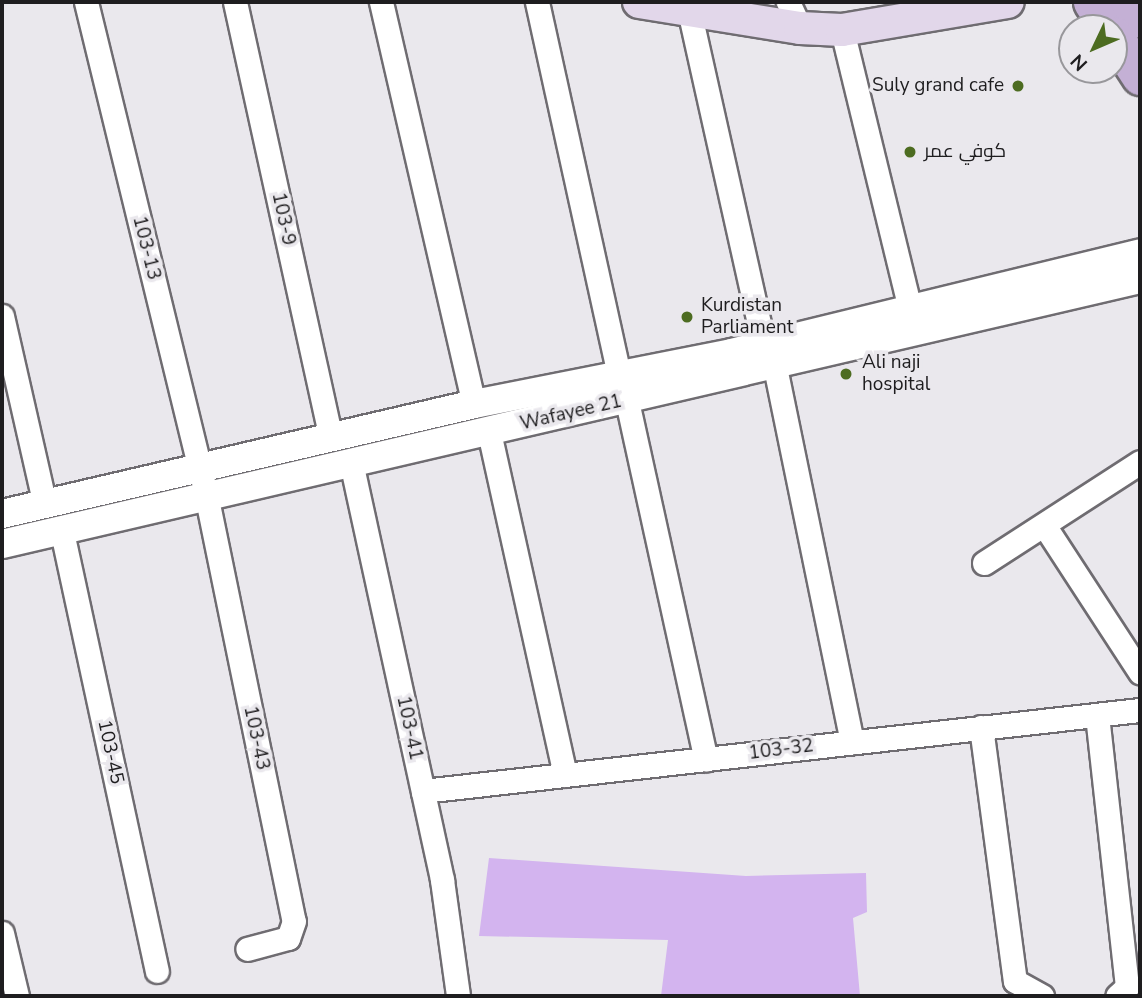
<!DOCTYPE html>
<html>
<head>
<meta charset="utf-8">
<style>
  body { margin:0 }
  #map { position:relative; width:1142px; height:998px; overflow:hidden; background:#eae8ed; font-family:"Nunito Sans",Cairo,sans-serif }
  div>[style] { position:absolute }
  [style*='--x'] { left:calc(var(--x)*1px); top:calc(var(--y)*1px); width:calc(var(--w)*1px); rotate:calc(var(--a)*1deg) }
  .green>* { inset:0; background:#d3b4ef }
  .roads { filter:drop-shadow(2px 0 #6f6c71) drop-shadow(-2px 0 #6f6c71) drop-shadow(0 2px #6f6c71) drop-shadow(0 -2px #6f6c71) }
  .minor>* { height:23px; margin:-11.5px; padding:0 11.5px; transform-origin:11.5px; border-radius:11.5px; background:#fff }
  .tertiary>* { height:28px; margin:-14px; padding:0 14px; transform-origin:14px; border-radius:14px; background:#fff }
  .secondary>* { height:32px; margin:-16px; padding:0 16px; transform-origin:16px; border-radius:16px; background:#e2d7ea }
  .primary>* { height:37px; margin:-18.5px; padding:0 18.5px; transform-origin:18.5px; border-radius:18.5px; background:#c4b0d5 }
  .dots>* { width:19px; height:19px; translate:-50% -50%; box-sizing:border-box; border:4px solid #eae8ed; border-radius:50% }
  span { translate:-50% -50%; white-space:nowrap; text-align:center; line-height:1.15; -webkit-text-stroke:7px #eae8ed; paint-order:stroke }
  .poi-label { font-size:19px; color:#1e1d1f }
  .right { translate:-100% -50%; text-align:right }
  .left { translate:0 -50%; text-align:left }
  .street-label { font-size:19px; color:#1e1d1f }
  .frame { position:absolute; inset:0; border:4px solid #1e1d1f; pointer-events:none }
  .north { position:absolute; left:1058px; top:14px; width:70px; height:70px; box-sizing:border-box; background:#eae8ed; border:2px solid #98979b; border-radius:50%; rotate:226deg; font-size:19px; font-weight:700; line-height:28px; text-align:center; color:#1e1d1f }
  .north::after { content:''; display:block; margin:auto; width:24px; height:32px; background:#4d6c21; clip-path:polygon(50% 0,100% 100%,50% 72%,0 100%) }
</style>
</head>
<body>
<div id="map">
  <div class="green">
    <div style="clip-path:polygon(489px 858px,746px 876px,866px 873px,867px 912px,853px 918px,860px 996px,661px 996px,668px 940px,479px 936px)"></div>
  </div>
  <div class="roads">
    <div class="minor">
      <div style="--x:86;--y:2;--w:506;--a:76.29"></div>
      <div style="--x:206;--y:494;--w:436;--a:78.4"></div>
      <div style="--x:294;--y:921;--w:18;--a:109"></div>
      <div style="--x:288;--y:938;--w:42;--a:165"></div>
      <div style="--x:235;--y:2;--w:445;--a:77.6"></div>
      <div style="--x:381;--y:2;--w:413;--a:77"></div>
      <div style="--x:537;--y:2;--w:382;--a:77.6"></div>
      <div style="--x:788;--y:2;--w:29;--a:65"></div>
      <div style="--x:689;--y:10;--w:343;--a:77.4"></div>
      <div style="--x:842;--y:30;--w:286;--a:76.3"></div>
      <div style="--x:2;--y:316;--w:194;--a:77.2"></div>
      <div style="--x:775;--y:367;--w:383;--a:78.4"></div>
      <div style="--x:627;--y:401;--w:367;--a:77.6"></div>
      <div style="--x:489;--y:432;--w:351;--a:77.5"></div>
      <div style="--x:351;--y:462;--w:428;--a:77.7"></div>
      <div style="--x:442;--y:880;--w:117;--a:82.1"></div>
      <div style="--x:1044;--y:525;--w:176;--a:56.9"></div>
      <div style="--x:62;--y:532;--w:449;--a:77.8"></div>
      <div style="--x:984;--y:563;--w:186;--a:-32.9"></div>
      <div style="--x:1097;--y:715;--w:274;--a:83.7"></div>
      <div style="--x:1127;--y:987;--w:13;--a:138"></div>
      <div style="--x:981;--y:727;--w:256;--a:82.4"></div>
      <div style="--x:1015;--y:981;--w:31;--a:29"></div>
      <div style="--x:423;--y:791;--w:722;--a:-6.45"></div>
      <div style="--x:2;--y:933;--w:65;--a:76.6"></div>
    </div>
    <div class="tertiary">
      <div style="--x:2;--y:514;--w:485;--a:-13.1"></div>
      <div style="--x:474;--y:404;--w:262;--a:-11.2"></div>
      <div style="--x:731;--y:353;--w:421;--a:-13.7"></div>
      <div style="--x:2;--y:544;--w:1168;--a:-13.11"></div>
    </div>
    <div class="secondary">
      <div style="--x:639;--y:2;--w:163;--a:9.2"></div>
      <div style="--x:800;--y:28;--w:42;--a:2.7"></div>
      <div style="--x:842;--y:30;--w:168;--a:-9.6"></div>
    </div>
    <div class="primary">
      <div style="--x:1092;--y:2;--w:31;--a:57"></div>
      <div style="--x:1129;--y:2;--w:20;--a:57"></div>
      <div style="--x:1114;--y:36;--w:48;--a:57"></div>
    </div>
  </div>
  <div class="dots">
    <div style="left:1018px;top:86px;background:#4d6c21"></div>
    <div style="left:910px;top:152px;background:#4d6c21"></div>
    <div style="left:687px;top:317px;background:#4d6c21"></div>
    <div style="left:846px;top:374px;background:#4d6c21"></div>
  </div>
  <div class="poi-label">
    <span class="right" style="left:1004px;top:86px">Suly grand cafe</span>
    <span class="left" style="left:924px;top:152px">كوفي عمر</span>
    <span class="left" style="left:701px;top:317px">Kurdistan<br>Parliament</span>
    <span class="left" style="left:862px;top:374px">Ali naji<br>hospital</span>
  </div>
  <div class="street-label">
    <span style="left:283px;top:219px;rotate:78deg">103-9</span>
    <span style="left:146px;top:248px;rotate:76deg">103-13</span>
    <span style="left:571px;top:413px;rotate:-13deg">Wafayee 21</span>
    <span style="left:409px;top:728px;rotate:78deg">103-41</span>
    <span style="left:256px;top:738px;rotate:78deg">103-43</span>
    <span style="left:781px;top:750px;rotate:-7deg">103-32</span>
    <span style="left:110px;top:752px;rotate:78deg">103-45</span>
  </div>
  <div class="frame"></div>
  <div class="north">N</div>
</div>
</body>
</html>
